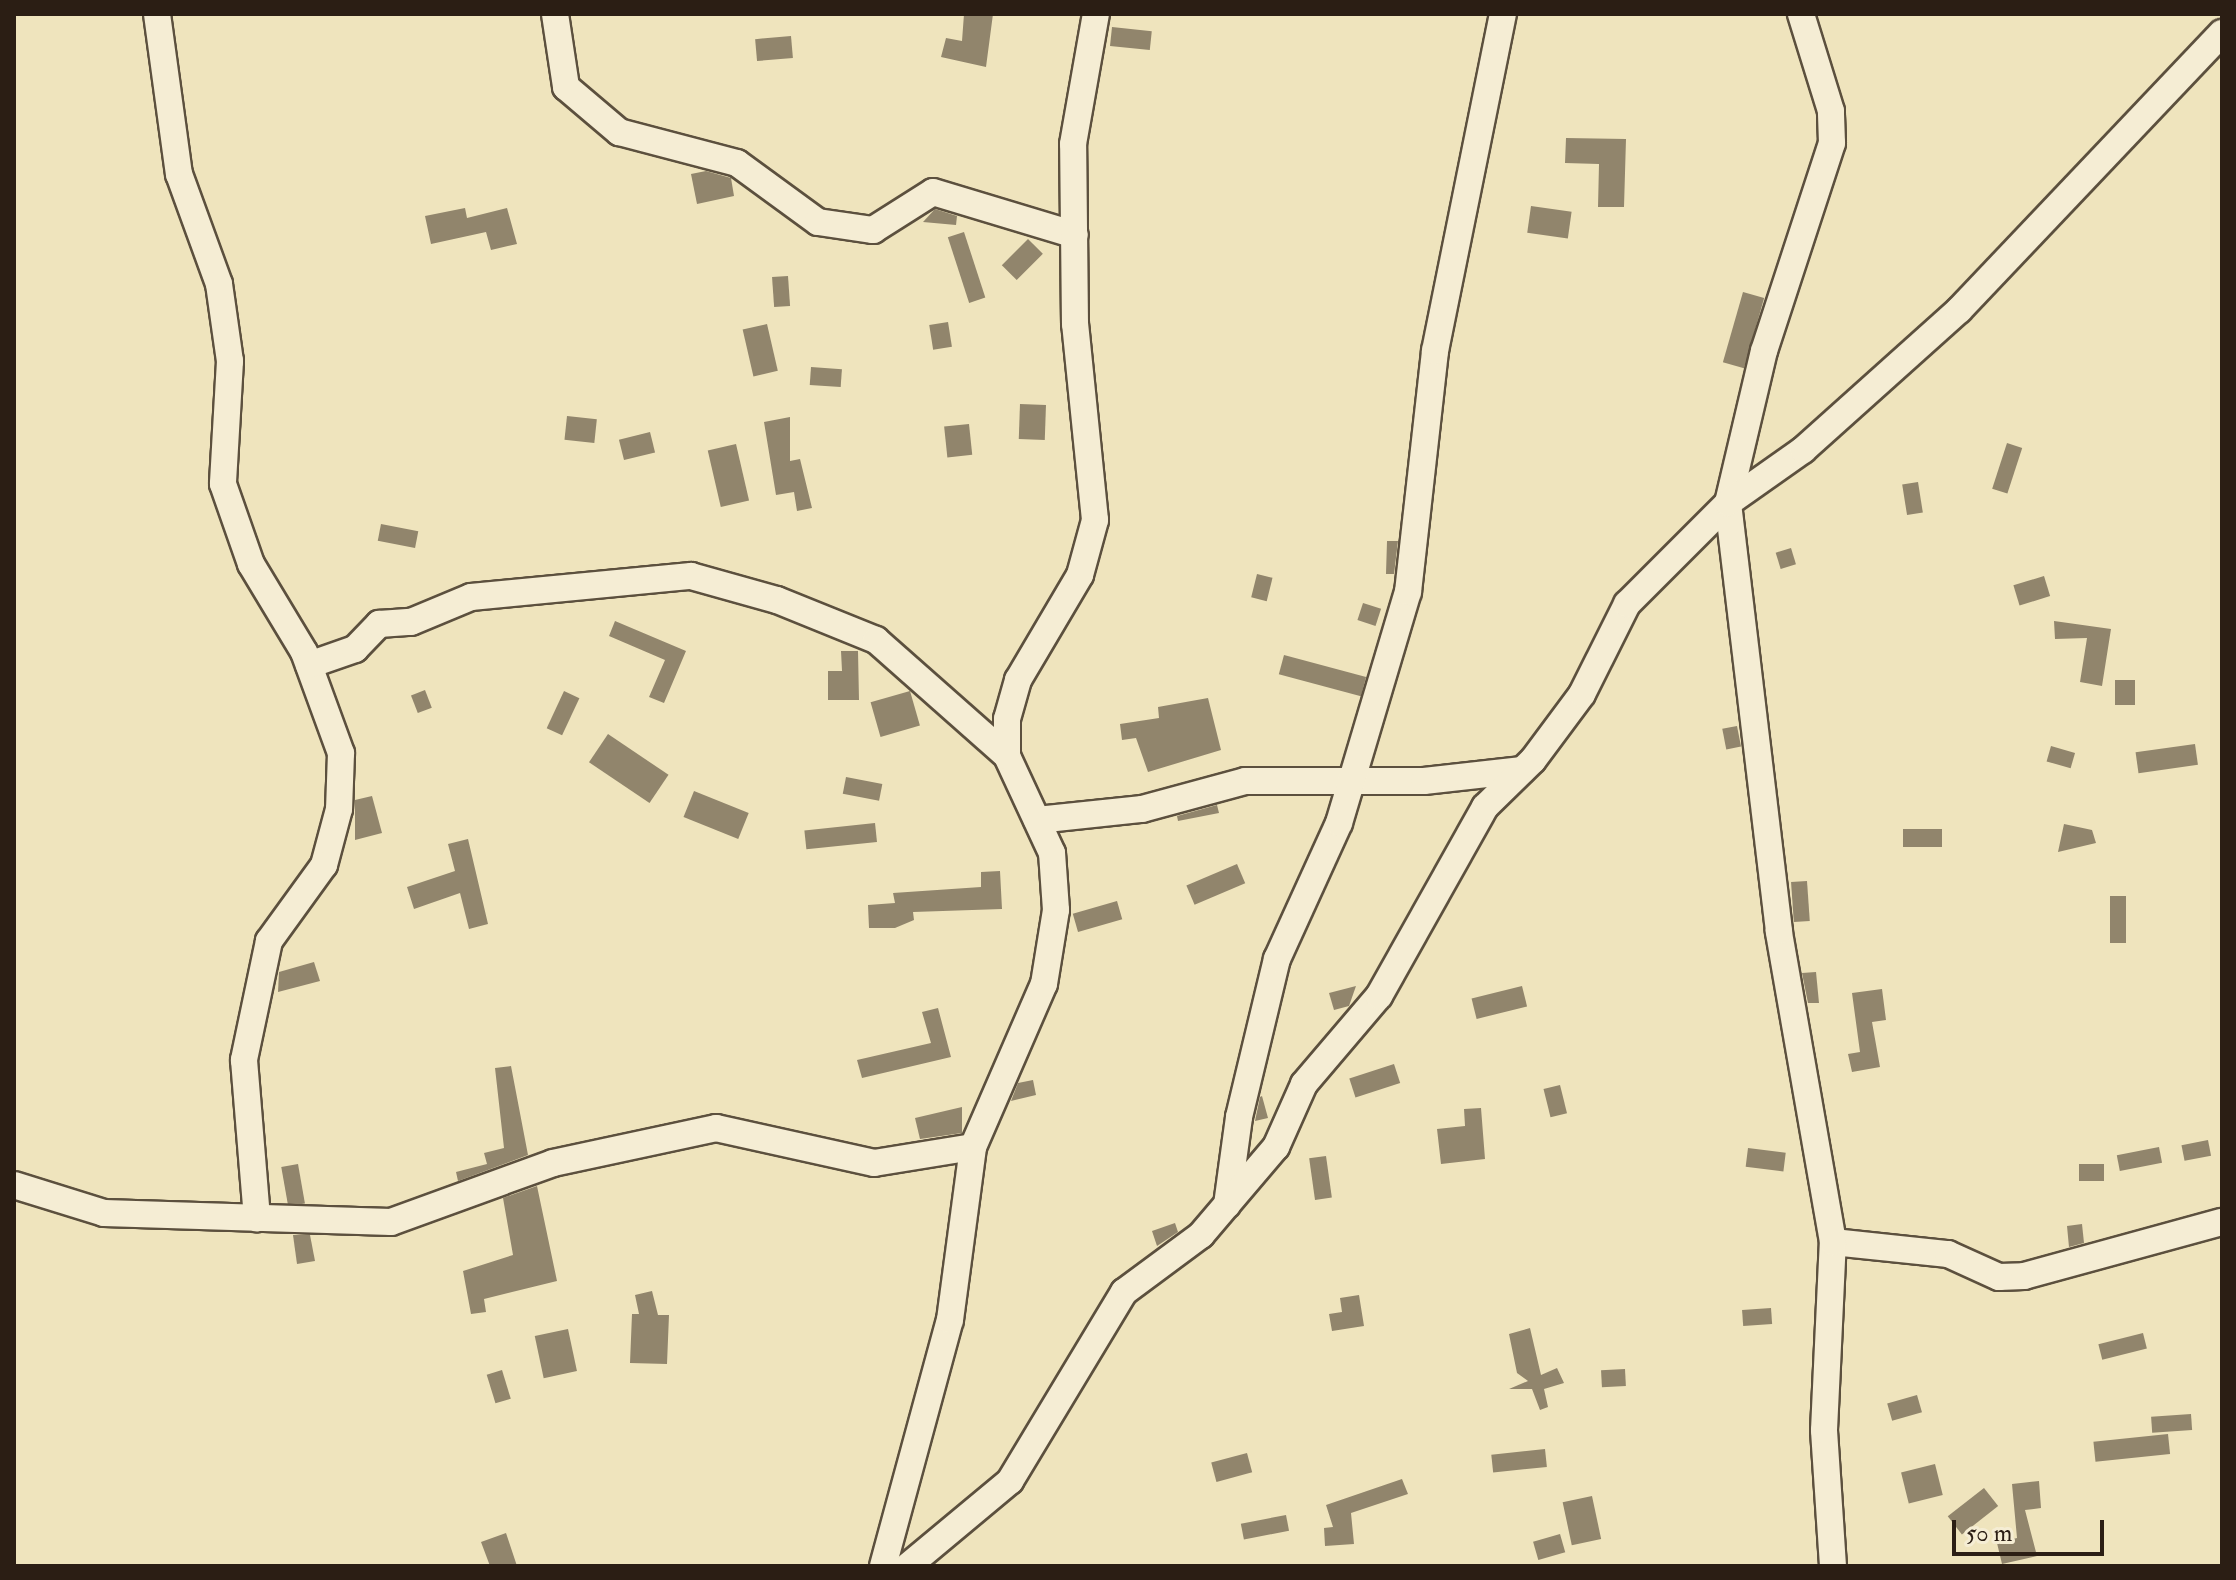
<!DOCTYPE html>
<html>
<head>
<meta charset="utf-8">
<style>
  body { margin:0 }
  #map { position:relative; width:2236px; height:1580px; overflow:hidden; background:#efe4bd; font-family:"IM FELL Double Pica",serif }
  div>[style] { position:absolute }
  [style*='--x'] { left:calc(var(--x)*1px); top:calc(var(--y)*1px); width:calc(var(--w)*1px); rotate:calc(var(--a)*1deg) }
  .building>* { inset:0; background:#91856c; transform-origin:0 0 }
  .roads { filter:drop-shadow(2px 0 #5c503e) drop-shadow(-2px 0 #5c503e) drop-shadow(0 2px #5c503e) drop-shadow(0 -2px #5c503e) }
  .minor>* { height:26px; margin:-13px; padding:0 13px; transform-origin:13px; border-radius:13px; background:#f5edd4 }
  span { translate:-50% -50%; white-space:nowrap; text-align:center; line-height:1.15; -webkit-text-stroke:8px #f5edd4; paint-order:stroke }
  .frame { position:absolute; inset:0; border:16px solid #2b1e14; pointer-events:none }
  .scale { position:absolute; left:1952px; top:1520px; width:152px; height:36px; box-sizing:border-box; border:4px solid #2b1e14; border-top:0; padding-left:10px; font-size:24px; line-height:28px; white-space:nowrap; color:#2b1e14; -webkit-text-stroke:6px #f5edd4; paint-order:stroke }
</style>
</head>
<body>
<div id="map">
  <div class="building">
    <div style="clip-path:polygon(964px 14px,993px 14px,986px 67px,941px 57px,946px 38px,962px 41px)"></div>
    <div style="left:1112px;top:27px;width:40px;height:19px;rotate:6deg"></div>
    <div style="left:791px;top:36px;width:22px;height:36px;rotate:85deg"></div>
    <div style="clip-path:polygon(1566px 138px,1626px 139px,1624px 207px,1598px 207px,1599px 164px,1565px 163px)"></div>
    <div style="clip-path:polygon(706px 171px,731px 178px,734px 196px,697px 204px,691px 174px)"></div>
    <div style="left:1531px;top:206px;width:41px;height:27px;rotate:8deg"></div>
    <div style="clip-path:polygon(465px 208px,467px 218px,507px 208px,517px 244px,491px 250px,486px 232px,431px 244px,425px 216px)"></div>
    <div style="clip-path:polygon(935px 209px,957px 216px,956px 225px,923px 222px)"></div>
    <div style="left:964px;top:232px;width:69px;height:17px;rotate:72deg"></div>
    <div style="left:1028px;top:239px;width:21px;height:37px;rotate:45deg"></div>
    <div style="left:788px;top:276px;width:30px;height:16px;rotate:86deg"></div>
    <div style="left:1743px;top:292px;width:22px;height:73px;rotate:16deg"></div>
    <div style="left:948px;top:322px;width:25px;height:19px;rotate:81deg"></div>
    <div style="left:767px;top:324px;width:48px;height:25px;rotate:77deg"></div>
    <div style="left:811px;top:367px;width:31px;height:18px;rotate:4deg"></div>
    <div style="left:1020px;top:404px;width:26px;height:35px;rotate:2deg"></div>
    <div style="left:567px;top:416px;width:30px;height:24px;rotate:6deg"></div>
    <div style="clip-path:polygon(790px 417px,790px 461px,800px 459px,812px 508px,797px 511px,794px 492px,776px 495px,764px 422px)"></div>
    <div style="left:969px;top:424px;width:31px;height:25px;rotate:84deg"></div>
    <div style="left:650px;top:432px;width:21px;height:32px;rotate:76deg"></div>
    <div style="left:2007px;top:443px;width:16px;height:48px;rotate:18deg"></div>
    <div style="left:736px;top:444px;width:58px;height:29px;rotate:77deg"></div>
    <div style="left:1918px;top:482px;width:31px;height:16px;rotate:81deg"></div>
    <div style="left:381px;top:524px;width:38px;height:17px;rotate:11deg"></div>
    <div style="clip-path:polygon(1387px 541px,1398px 541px,1394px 574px,1386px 574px)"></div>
    <div style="left:1791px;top:548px;width:17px;height:16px;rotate:73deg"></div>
    <div style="left:1257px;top:574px;width:16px;height:24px;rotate:14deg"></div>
    <div style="left:2044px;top:576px;width:21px;height:32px;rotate:73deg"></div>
    <div style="left:1363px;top:603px;width:19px;height:18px;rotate:18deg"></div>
    <div style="clip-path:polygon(615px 621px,686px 651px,664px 703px,649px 697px,665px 660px,609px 636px)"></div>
    <div style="clip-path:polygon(2054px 621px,2111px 629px,2102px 686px,2080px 682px,2087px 638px,2055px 639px)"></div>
    <div style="clip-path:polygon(841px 651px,858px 651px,859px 700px,828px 700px,828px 671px,842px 671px)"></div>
    <div style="left:1284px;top:655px;width:85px;height:20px;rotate:15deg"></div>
    <div style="left:2115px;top:680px;width:20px;height:25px"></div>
    <div style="left:425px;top:690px;width:19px;height:15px;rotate:69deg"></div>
    <div style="left:564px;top:691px;width:17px;height:41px;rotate:25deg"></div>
    <div style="left:910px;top:691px;width:36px;height:41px;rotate:74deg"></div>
    <div style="clip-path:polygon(1208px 698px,1221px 750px,1148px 772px,1136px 738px,1122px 740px,1120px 724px,1159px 718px,1158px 707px)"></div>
    <div style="left:1737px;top:726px;width:21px;height:15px;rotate:79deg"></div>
    <div style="left:608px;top:734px;width:73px;height:34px;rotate:34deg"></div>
    <div style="left:2195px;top:744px;width:21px;height:60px;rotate:82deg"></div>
    <div style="left:2051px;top:746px;width:25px;height:16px;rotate:16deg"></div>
    <div style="left:846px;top:777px;width:37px;height:17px;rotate:11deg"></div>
    <div style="left:694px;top:791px;width:59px;height:28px;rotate:22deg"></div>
    <div style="clip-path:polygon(372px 796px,382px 833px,355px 840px,355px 800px)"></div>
    <div style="clip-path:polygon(1217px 805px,1219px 813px,1178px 821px,1177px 816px)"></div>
    <div style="left:875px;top:823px;width:19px;height:71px;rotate:84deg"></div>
    <div style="clip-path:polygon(2064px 824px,2092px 830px,2096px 843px,2058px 852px)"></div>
    <div style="left:1942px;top:829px;width:18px;height:39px;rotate:90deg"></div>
    <div style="clip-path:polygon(468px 839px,488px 924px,469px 929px,460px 893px,414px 909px,407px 887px,455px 871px,448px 844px)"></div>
    <div style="left:1237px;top:864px;width:21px;height:55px;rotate:67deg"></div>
    <div style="clip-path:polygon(1000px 871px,1002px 909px,913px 912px,914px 920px,895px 928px,869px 928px,868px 905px,895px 903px,893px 893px,981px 887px,981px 872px)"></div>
    <div style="left:1807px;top:881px;width:40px;height:16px;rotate:86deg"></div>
    <div style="left:2110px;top:896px;width:16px;height:47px"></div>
    <div style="left:1117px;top:901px;width:19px;height:46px;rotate:74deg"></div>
    <div style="clip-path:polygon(314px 962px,320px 981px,278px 992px,279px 972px)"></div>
    <div style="clip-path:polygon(1816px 972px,1819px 1003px,1808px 1003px,1802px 973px)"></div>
    <div style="clip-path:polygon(1356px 986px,1349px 1006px,1334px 1010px,1329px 993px)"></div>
    <div style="left:1522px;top:986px;width:21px;height:52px;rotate:76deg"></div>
    <div style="clip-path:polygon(1882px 989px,1886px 1020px,1872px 1022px,1880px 1067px,1852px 1072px,1848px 1054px,1860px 1052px,1852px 993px)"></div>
    <div style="clip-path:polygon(938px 1008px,951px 1057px,862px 1078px,857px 1060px,931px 1043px,922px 1012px)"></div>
    <div style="left:1394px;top:1064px;width:20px;height:47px;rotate:72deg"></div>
    <div style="clip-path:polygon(511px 1066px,528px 1155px,458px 1181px,456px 1172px,487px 1164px,484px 1153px,504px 1148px,495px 1068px)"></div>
    <div style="clip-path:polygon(1033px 1080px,1036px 1095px,1011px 1101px,1018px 1083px)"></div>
    <div style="left:1560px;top:1085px;width:29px;height:17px;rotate:76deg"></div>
    <div style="clip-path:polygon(1262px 1096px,1268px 1118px,1255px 1121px,1260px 1097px)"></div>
    <div style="clip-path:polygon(962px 1107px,962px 1133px,920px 1139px,915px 1118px)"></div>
    <div style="clip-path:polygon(1481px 1108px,1485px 1159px,1441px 1164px,1437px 1129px,1465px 1126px,1464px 1109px)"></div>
    <div style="left:2208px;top:1140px;width:16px;height:27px;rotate:79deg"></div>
    <div style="left:2159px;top:1147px;width:16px;height:43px;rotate:79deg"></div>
    <div style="left:1748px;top:1148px;width:38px;height:19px;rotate:7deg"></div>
    <div style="left:1326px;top:1156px;width:42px;height:17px;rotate:82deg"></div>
    <div style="left:298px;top:1164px;width:40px;height:17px;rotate:80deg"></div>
    <div style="left:2079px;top:1164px;width:25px;height:17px"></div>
    <div style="clip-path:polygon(537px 1186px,557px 1281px,484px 1299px,486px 1312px,471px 1314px,463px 1271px,513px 1255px,503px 1198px)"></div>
    <div style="clip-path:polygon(1175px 1223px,1178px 1232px,1157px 1246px,1152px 1231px)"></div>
    <div style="clip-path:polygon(2082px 1224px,2084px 1243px,2069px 1247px,2067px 1226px)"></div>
    <div style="clip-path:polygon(293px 1235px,310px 1235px,315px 1261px,297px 1264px)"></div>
    <div style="clip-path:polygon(652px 1291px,658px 1315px,669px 1315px,667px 1364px,630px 1363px,632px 1314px,639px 1314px,635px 1295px)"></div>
    <div style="clip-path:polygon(1359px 1295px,1364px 1326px,1332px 1331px,1329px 1314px,1342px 1312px,1340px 1298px)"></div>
    <div style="left:1771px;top:1308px;width:16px;height:29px;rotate:86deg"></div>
    <div style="clip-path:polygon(1530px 1328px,1541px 1375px,1557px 1368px,1564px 1383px,1544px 1389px,1548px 1407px,1540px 1410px,1532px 1389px,1509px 1389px,1528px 1381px,1517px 1373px,1509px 1334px)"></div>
    <div style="left:568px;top:1329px;width:43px;height:34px;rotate:78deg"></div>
    <div style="left:2143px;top:1333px;width:16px;height:46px;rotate:76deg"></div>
    <div style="left:1625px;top:1369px;width:17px;height:24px;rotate:87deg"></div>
    <div style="left:502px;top:1370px;width:30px;height:16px;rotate:73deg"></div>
    <div style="left:1917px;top:1395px;width:18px;height:31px;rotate:74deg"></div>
    <div style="left:2191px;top:1414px;width:16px;height:40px;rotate:86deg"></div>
    <div style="left:2168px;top:1434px;width:20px;height:75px;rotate:84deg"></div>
    <div style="left:1545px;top:1449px;width:18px;height:54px;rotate:84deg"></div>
    <div style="left:1247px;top:1453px;width:20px;height:37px;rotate:75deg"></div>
    <div style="left:1935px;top:1464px;width:32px;height:35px;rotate:76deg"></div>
    <div style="clip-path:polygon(1402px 1479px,1408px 1494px,1351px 1513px,1354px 1544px,1325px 1546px,1324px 1528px,1333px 1527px,1326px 1505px)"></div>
    <div style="clip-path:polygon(2039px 1481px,2041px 1508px,2025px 1510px,2037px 1556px,2002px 1564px,1997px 1543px,2017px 1538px,2012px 1484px)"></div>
    <div style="left:1984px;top:1488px;width:23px;height:46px;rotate:52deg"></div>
    <div style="left:1592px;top:1496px;width:44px;height:30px;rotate:78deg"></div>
    <div style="left:1286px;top:1515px;width:16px;height:46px;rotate:79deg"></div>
    <div style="clip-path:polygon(506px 1533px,517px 1566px,490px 1566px,481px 1542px)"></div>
    <div style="left:1560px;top:1534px;width:19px;height:28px;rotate:74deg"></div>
  </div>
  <div class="roads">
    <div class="minor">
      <div style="--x:157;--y:14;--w:162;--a:82.2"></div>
      <div style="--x:179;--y:174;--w:117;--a:70"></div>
      <div style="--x:219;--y:284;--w:78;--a:81.9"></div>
      <div style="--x:230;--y:361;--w:123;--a:93.3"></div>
      <div style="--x:223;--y:484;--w:85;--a:70.7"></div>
      <div style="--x:251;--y:564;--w:103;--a:58.9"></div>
      <div style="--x:304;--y:652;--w:108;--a:69.9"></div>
      <div style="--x:341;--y:753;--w:56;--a:92"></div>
      <div style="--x:339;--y:809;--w:58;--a:105"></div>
      <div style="--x:324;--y:865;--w:94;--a:125.9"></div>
      <div style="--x:269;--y:941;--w:122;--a:101.9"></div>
      <div style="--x:244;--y:1060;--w:159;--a:85.3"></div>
      <div style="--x:555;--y:14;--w:74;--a:81.4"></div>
      <div style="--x:566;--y:87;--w:70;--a:40.3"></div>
      <div style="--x:619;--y:132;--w:122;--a:14.7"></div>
      <div style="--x:737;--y:163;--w:100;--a:36.1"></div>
      <div style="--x:818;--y:222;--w:56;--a:8.3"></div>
      <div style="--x:873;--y:230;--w:71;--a:-32.3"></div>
      <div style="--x:933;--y:192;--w:148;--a:16.8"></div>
      <div style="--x:309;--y:665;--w:49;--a:-19.2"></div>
      <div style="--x:355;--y:649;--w:35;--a:-46"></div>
      <div style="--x:379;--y:624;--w:32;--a:-4"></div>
      <div style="--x:411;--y:622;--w:65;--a:-22.6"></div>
      <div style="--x:471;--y:597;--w:221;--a:-5.5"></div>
      <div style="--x:691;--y:576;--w:89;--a:15.6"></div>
      <div style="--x:777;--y:600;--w:107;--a:22"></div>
      <div style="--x:876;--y:640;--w:175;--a:41.5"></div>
      <div style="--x:1037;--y:820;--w:106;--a:-6"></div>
      <div style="--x:1142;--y:809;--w:107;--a:-15.2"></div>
      <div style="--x:1245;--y:781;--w:179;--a:0"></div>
      <div style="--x:1424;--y:781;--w:99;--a:-6.4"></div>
      <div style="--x:14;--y:1185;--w:94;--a:17.3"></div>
      <div style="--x:104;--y:1213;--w:287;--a:1.8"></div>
      <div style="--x:391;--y:1222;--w:172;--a:-20"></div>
      <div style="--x:553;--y:1163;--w:167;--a:-12.1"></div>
      <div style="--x:716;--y:1128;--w:162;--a:12.5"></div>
      <div style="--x:874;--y:1163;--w:100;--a:-9.2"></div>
      <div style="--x:1227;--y:1205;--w:89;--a:-82.2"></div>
      <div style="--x:1239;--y:1117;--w:163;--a:-76.5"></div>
      <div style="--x:1277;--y:959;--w:149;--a:-65.5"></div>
      <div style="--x:1339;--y:823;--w:241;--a:-73.4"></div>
      <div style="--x:1408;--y:592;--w:243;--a:-83.6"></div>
      <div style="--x:1435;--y:351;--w:344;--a:-78.6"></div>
      <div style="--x:1833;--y:1242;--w:116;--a:6"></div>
      <div style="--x:1948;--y:1254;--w:56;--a:24.3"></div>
      <div style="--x:1999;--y:1277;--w:25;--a:-2"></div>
      <div style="--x:2024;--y:1276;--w:205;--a:-15.3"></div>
      <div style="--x:883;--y:1566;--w:255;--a:-74.8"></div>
      <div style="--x:950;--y:1320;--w:175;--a:-82.4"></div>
      <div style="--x:973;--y:1147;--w:178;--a:-66.5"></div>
      <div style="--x:1044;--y:984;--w:75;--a:-80.8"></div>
      <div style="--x:1056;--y:910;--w:57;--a:-94"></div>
      <div style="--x:1052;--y:853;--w:107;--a:-114.9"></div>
      <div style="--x:1007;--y:756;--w:37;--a:-90"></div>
      <div style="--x:1007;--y:719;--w:41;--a:-74.2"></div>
      <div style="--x:1018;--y:680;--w:122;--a:-59.4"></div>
      <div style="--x:1080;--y:575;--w:57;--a:-74.7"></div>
      <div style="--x:1095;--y:520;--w:197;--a:-95.8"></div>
      <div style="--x:1075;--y:324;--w:180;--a:-90.6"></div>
      <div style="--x:1073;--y:144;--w:132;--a:-80"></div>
      <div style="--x:908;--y:1566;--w:133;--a:-39.8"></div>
      <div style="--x:1010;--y:1481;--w:221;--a:-58.9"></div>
      <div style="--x:1124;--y:1292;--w:96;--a:-36.5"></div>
      <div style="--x:1201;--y:1235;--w:116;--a:-49.6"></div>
      <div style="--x:1276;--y:1147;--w:69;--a:-66"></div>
      <div style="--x:1304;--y:1084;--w:116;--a:-49.6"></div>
      <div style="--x:1379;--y:996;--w:217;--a:-60.7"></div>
      <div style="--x:1485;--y:807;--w:67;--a:-44.4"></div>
      <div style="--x:1533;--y:760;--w:82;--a:-53.4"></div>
      <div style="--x:1582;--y:694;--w:101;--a:-63.4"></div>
      <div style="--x:1627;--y:604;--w:143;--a:-45"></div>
      <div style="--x:1728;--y:503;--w:156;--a:-76.7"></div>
      <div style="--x:1764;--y:351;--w:219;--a:-71.9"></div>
      <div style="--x:1832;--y:143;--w:32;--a:-92"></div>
      <div style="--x:1831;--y:111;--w:102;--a:-107.2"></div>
      <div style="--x:1833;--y:1566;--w:136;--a:-93.8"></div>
      <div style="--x:1824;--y:1430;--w:188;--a:-87.3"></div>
      <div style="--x:1833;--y:1242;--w:316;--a:-99.9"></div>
      <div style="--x:1779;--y:931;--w:431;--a:-96.8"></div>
      <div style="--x:1728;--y:503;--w:92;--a:-35.2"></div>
      <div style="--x:1803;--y:450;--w:210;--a:-41.9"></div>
      <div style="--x:1959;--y:310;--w:382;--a:-46.5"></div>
    </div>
  </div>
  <div class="frame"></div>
  <div class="scale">50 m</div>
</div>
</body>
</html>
